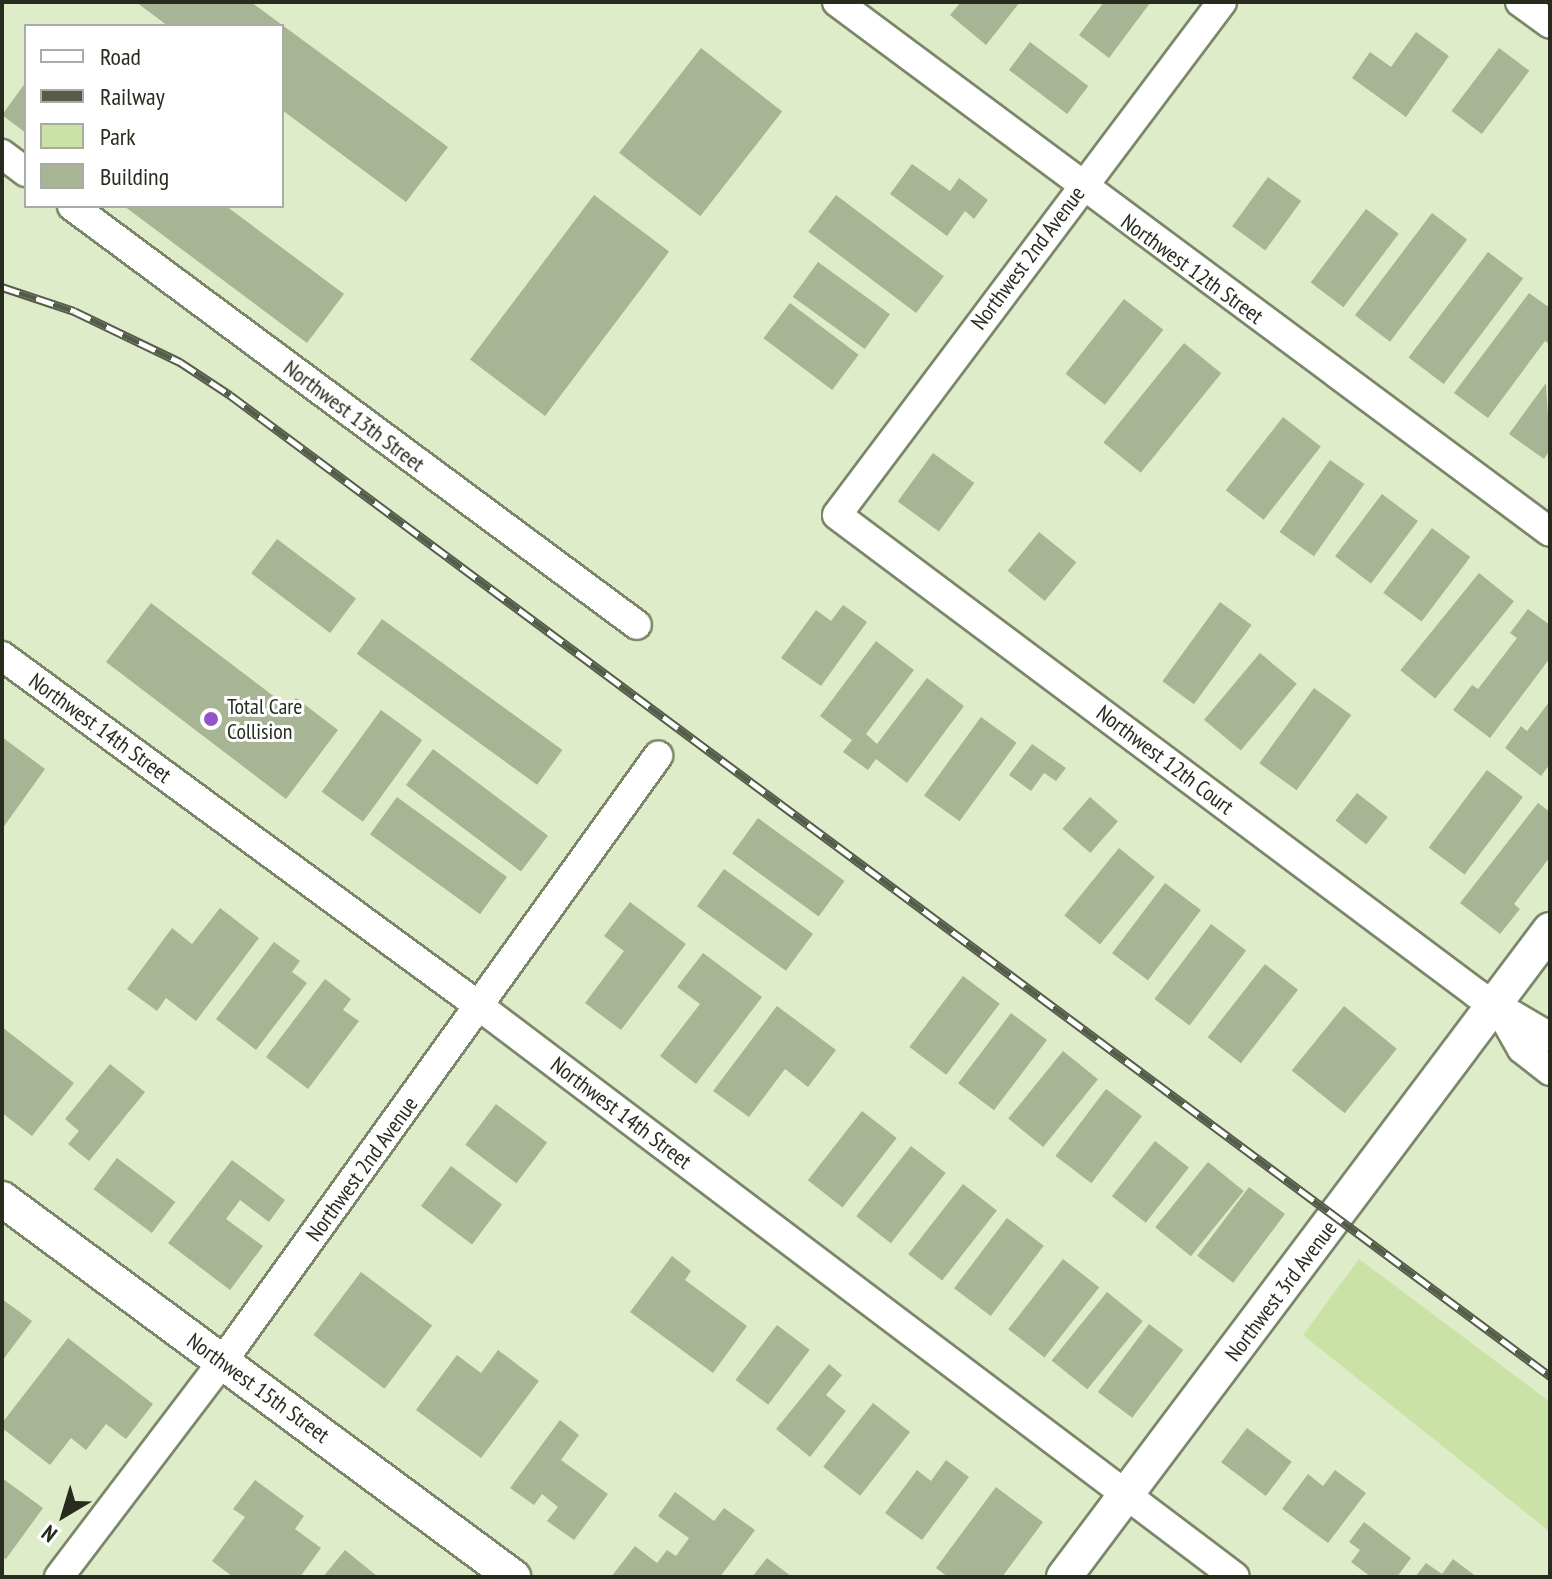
<!DOCTYPE html>
<html>
<head>
<meta charset="utf-8">
<style>
  body { margin:0 }
  #map { position:relative; width:1552px; height:1579px; overflow:hidden; background:#deecca; font-family:"PT Sans Narrow",sans-serif }
  div>[style] { position:absolute }
  [style*='--x'] { left:calc(var(--x)*1px); top:calc(var(--y)*1px); width:calc(var(--w)*1px); rotate:calc(var(--a)*1deg) }
  .green>* { inset:0; background:#cbe2a7 }
  .building>* { inset:0; background:#a7b594; transform-origin:0 0 }
  .roads { filter:drop-shadow(2px 0 #7b8768) drop-shadow(-2px 0 #7b8768) drop-shadow(0 2px #7b8768) drop-shadow(0 -2px #7b8768) }
  .minor>* { height:28px; margin:-14px; padding:0 14px; transform-origin:14px; border-radius:14px; background:#fff }
  .tertiary>* { height:34px; margin:-17px; padding:0 17px; transform-origin:17px; border-radius:17px; background:#fff }
  .rail>* { height:9px; margin-top:-4.5px; transform-origin:0; background:repeating-linear-gradient(90deg,#fff 0 18px,#555d4a 0 36px); box-sizing:border-box; border-block:2px solid #555d4a }
  .dots>* { width:22px; height:22px; translate:-50% -50%; box-sizing:border-box; border:4px solid #fff; border-radius:50% }
  span { translate:-50% -50%; white-space:nowrap; text-align:center; line-height:1.15; -webkit-text-stroke:6px #fff; paint-order:stroke }
  .street-label { font-size:22px; color:#272c1f }
  .poi-label { font-size:22px; color:#272c1f }
  .left { translate:0 -50%; text-align:left }
  .frame { position:absolute; inset:0; border:4px solid #272c1f; pointer-events:none }
  .legend { position:absolute; left:24px; top:24px; width:260px; height:184px; box-sizing:border-box; background:#fff; border:2px solid #a9aba5; margin:0; padding:10px 14px; list-style:none; font-size:24px; color:#272c1f }
  .legend li { display:flex; align-items:center; gap:16px; height:40px }
  .legend b { width:40px; border:2px solid #a9aba5 }
  .north { position:absolute; left:24px; top:1475px; width:80px; height:80px; -webkit-text-stroke:6px #fff; paint-order:stroke; rotate:218deg; font-size:22px; font-weight:700; line-height:32px; text-align:center; color:#272c1f }
  .north::after { content:''; display:block; margin:auto; width:28px; height:36px; background:#272c1f; clip-path:polygon(50% 0,100% 100%,50% 72%,0 100%) }
</style>
</head>
<body>
<div id="map">
  <div class="green">
    <div style="clip-path:polygon(1359px 1259px,1550px 1402px,1550px 1532px,1303px 1335px)"></div>
  </div>
  <div class="building">
    <div style="clip-path:polygon(136px 2px,251px 2px,448px 147px,406px 202px,282px 110px,282px 26px,168px 26px)"></div>
    <div style="clip-path:polygon(961px 2px,1020px 2px,986px 45px,950px 15px)"></div>
    <div style="clip-path:polygon(1104px 2px,1150px 3px,1109px 58px,1079px 35px)"></div>
    <div style="clip-path:polygon(1416px 32px,1449px 56px,1406px 117px,1352px 78px,1370px 52px,1391px 67px)"></div>
    <div style="left:1030px;top:42px;width:73px;height:35px;rotate:37deg"></div>
    <div style="left:701px;top:48px;width:103px;height:133px;rotate:38deg"></div>
    <div style="left:1499px;top:48px;width:38px;height:79px;rotate:37deg"></div>
    <div style="clip-path:polygon(26px 82px,26px 133px,2px 115px)"></div>
    <div style="clip-path:polygon(912px 164px,950px 191px,959px 178px,988px 200px,974px 219px,965px 211px,947px 236px,890px 194px)"></div>
    <div style="left:1268px;top:177px;width:41px;height:61px;rotate:36deg"></div>
    <div style="left:594px;top:195px;width:94px;height:206px;rotate:37deg"></div>
    <div style="left:836px;top:195px;width:135px;height:46px;rotate:37deg"></div>
    <div style="clip-path:polygon(124px 206px,226px 206px,344px 294px,307px 343px)"></div>
    <div style="left:1366px;top:209px;width:41px;height:92px;rotate:37deg"></div>
    <div style="left:1432px;top:213px;width:44px;height:128px;rotate:37deg"></div>
    <div style="left:1488px;top:252px;width:44px;height:132px;rotate:37deg"></div>
    <div style="left:818px;top:262px;width:89px;height:43px;rotate:36deg"></div>
    <div style="clip-path:polygon(1529px 293px,1550px 308px,1550px 345px,1545px 341px,1488px 418px,1454px 393px)"></div>
    <div style="left:1124px;top:299px;width:50px;height:95px;rotate:38deg"></div>
    <div style="left:790px;top:303px;width:86px;height:44px;rotate:37deg"></div>
    <div style="left:1184px;top:343px;width:48px;height:128px;rotate:39deg"></div>
    <div style="clip-path:polygon(1546px 383px,1550px 450px,1544px 459px,1509px 434px)"></div>
    <div style="left:1283px;top:417px;width:48px;height:93px;rotate:38deg"></div>
    <div style="left:933px;top:453px;width:51px;height:60px;rotate:36deg"></div>
    <div style="left:1330px;top:460px;width:42px;height:88px;rotate:35deg"></div>
    <div style="left:1382px;top:494px;width:45px;height:78px;rotate:37deg"></div>
    <div style="left:1432px;top:528px;width:48px;height:81px;rotate:37deg"></div>
    <div style="left:1039px;top:532px;width:48px;height:50px;rotate:39deg"></div>
    <div style="left:277px;top:539px;width:99px;height:43px;rotate:37deg"></div>
    <div style="left:1479px;top:573px;width:45px;height:125px;rotate:39deg"></div>
    <div style="left:1220px;top:602px;width:39px;height:98px;rotate:36deg"></div>
    <div style="clip-path:polygon(151px 603px,288px 707px,296px 698px,338px 730px,286px 799px,106px 662px)"></div>
    <div style="clip-path:polygon(843px 605px,867px 622px,821px 686px,781px 658px,816px 610px,831px 621px)"></div>
    <div style="clip-path:polygon(1528px 609px,1550px 625px,1550px 658px,1490px 738px,1453px 710px,1472px 685px,1478px 689px,1517px 638px,1510px 633px)"></div>
    <div style="left:382px;top:619px;width:223px;height:43px;rotate:36deg"></div>
    <div style="clip-path:polygon(876px 641px,914px 670px,866px 734px,877px 744px,927px 678px,964px 706px,907px 783px,876px 759px,868px 770px,843px 752px,852px 740px,820px 716px)"></div>
    <div style="left:1260px;top:653px;width:48px;height:87px;rotate:40deg"></div>
    <div style="left:1314px;top:688px;width:46px;height:93px;rotate:36deg"></div>
    <div style="clip-path:polygon(1550px 701px,1550px 764px,1541px 776px,1505px 748px,1521px 726px,1527px 731px)"></div>
    <div style="left:381px;top:710px;width:51px;height:101px;rotate:36deg"></div>
    <div style="left:981px;top:717px;width:44px;height:97px;rotate:36deg"></div>
    <div style="clip-path:polygon(2px 737px,45px 769px,2px 829px)"></div>
    <div style="clip-path:polygon(1032px 744px,1066px 768px,1056px 781px,1044px 773px,1031px 791px,1009px 775px)"></div>
    <div style="left:433px;top:749px;width:144px;height:45px;rotate:37deg"></div>
    <div style="left:1487px;top:770px;width:45px;height:97px;rotate:37deg"></div>
    <div style="left:1357px;top:793px;width:39px;height:35px;rotate:38deg"></div>
    <div style="left:397px;top:797px;width:136px;height:46px;rotate:36deg"></div>
    <div style="left:1090px;top:797px;width:37px;height:42px;rotate:41deg"></div>
    <div style="clip-path:polygon(1538px 803px,1550px 812px,1550px 857px,1514px 904px,1520px 909px,1500px 934px,1460px 903px)"></div>
    <div style="left:758px;top:818px;width:107px;height:44px;rotate:36deg"></div>
    <div style="left:1119px;top:848px;width:46px;height:87px;rotate:39deg"></div>
    <div style="left:724px;top:869px;width:110px;height:46px;rotate:36deg"></div>
    <div style="left:1165px;top:883px;width:45px;height:88px;rotate:37deg"></div>
    <div style="clip-path:polygon(630px 902px,686px 944px,621px 1030px,585px 1003px,624px 951px,604px 936px)"></div>
    <div style="clip-path:polygon(220px 908px,259px 938px,196px 1021px,166px 998px,157px 1011px,127px 989px,172px 928px,192px 944px)"></div>
    <div style="left:1211px;top:924px;width:44px;height:94px;rotate:37deg"></div>
    <div style="clip-path:polygon(274px 942px,300px 961px,292px 972px,307px 983px,256px 1050px,216px 1019px)"></div>
    <div style="clip-path:polygon(703px 953px,762px 997px,696px 1084px,660px 1056px,700px 1004px,677px 987px)"></div>
    <div style="left:1265px;top:964px;width:42px;height:93px;rotate:38deg"></div>
    <div style="left:963px;top:976px;width:46px;height:89px;rotate:37deg"></div>
    <div style="clip-path:polygon(325px 979px,351px 999px,343px 1010px,359px 1021px,308px 1089px,266px 1057px)"></div>
    <div style="clip-path:polygon(777px 1006px,836px 1050px,808px 1087px,785px 1069px,749px 1117px,713px 1091px)"></div>
    <div style="left:1344px;top:1006px;width:68px;height:83px;rotate:39deg"></div>
    <div style="left:1011px;top:1013px;width:45px;height:88px;rotate:37deg"></div>
    <div style="clip-path:polygon(2px 1027px,74px 1083px,32px 1136px,2px 1113px)"></div>
    <div style="left:1063px;top:1051px;width:45px;height:87px;rotate:39deg"></div>
    <div style="clip-path:polygon(110px 1064px,145px 1092px,89px 1161px,68px 1144px,79px 1131px,65px 1119px)"></div>
    <div style="left:1106px;top:1089px;width:45px;height:84px;rotate:37deg"></div>
    <div style="left:496px;top:1104px;width:64px;height:51px;rotate:37deg"></div>
    <div style="left:862px;top:1111px;width:44px;height:88px;rotate:38deg"></div>
    <div style="left:1155px;top:1141px;width:43px;height:70px;rotate:38deg"></div>
    <div style="left:911px;top:1146px;width:44px;height:89px;rotate:38deg"></div>
    <div style="left:117px;top:1158px;width:73px;height:39px;rotate:37deg"></div>
    <div style="clip-path:polygon(232px 1160px,285px 1200px,269px 1222px,240px 1200px,226px 1219px,263px 1246px,230px 1290px,168px 1243px)"></div>
    <div style="left:1208px;top:1162px;width:46px;height:84px;rotate:39deg"></div>
    <div style="left:451px;top:1166px;width:64px;height:50px;rotate:37deg"></div>
    <div style="left:963px;top:1184px;width:43px;height:89px;rotate:38deg"></div>
    <div style="left:1249px;top:1187px;width:45px;height:86px;rotate:37deg"></div>
    <div style="left:1007px;top:1218px;width:46px;height:88px;rotate:37deg"></div>
    <div style="clip-path:polygon(672px 1256px,691px 1271px,685px 1280px,747px 1326px,713px 1373px,630px 1312px)"></div>
    <div style="left:1063px;top:1259px;width:46px;height:89px;rotate:38deg"></div>
    <div style="left:361px;top:1272px;width:89px;height:79px;rotate:37deg"></div>
    <div style="left:1107px;top:1292px;width:46px;height:88px;rotate:39deg"></div>
    <div style="clip-path:polygon(2px 1299px,32px 1321px,2px 1361px)"></div>
    <div style="left:1149px;top:1324px;width:43px;height:85px;rotate:37deg"></div>
    <div style="left:777px;top:1325px;width:41px;height:69px;rotate:37deg"></div>
    <div style="clip-path:polygon(68px 1338px,153px 1404px,126px 1439px,106px 1424px,86px 1450px,71px 1438px,50px 1465px,2px 1428px,2px 1423px)"></div>
    <div style="clip-path:polygon(498px 1350px,539px 1381px,481px 1458px,416px 1410px,457px 1355px,481px 1373px)"></div>
    <div style="clip-path:polygon(829px 1364px,842px 1375px,826px 1395px,846px 1411px,810px 1457px,776px 1429px)"></div>
    <div style="left:873px;top:1403px;width:47px;height:81px;rotate:38deg"></div>
    <div style="clip-path:polygon(560px 1420px,579px 1435px,561px 1460px,608px 1494px,574px 1540px,547px 1521px,558px 1507px,542px 1494px,534px 1505px,510px 1488px)"></div>
    <div style="left:1247px;top:1428px;width:56px;height:43px;rotate:37deg"></div>
    <div style="clip-path:polygon(946px 1460px,969px 1477px,922px 1540px,885px 1513px,917px 1470px,931px 1481px)"></div>
    <div style="clip-path:polygon(1335px 1470px,1366px 1493px,1328px 1543px,1282px 1509px,1308px 1474px,1323px 1486px)"></div>
    <div style="clip-path:polygon(2px 1478px,43px 1508px,6px 1559px,2px 1557px)"></div>
    <div style="clip-path:polygon(255px 1480px,304px 1516px,295px 1529px,321px 1548px,300px 1577px,233px 1577px,212px 1561px,245px 1517px,233px 1509px)"></div>
    <div style="clip-path:polygon(996px 1487px,1043px 1522px,1002px 1577px,948px 1577px,936px 1568px)"></div>
    <div style="clip-path:polygon(675px 1492px,714px 1521px,724px 1508px,755px 1530px,720px 1577px,611px 1577px,635px 1546px,657px 1563px,667px 1550px,676px 1556px,689px 1538px,658px 1516px)"></div>
    <div style="clip-path:polygon(1364px 1522px,1411px 1558px,1397px 1577px,1371px 1577px,1351px 1562px,1360px 1550px,1349px 1542px)"></div>
    <div style="clip-path:polygon(345px 1550px,378px 1577px,323px 1577px)"></div>
    <div style="clip-path:polygon(767px 1558px,792px 1577px,752px 1577px)"></div>
    <div style="clip-path:polygon(1453px 1559px,1477px 1577px,1415px 1577px,1426px 1563px,1442px 1574px)"></div>
  </div>
  <div class="roads">
    <div class="minor">
      <div style="--x:837;--y:2;--w:888;--a:36.62"></div>
      <div style="--x:1222;--y:2;--w:641;--a:126.89"></div>
      <div style="--x:837;--y:515;--w:799;--a:36.81"></div>
      <div style="--x:1477;--y:994;--w:85;--a:30.5"></div>
      <div style="--x:1520;--y:2;--w:37;--a:36"></div>
      <div style="--x:2;--y:154;--w:30;--a:37"></div>
      <div style="--x:72;--y:206;--w:703;--a:36.56"></div>
      <div style="--x:2;--y:656;--w:592;--a:36.27"></div>
      <div style="--x:479;--y:1006;--w:947;--a:37.06"></div>
      <div style="--x:1498;--y:1007;--w:48;--a:60.3"></div>
      <div style="--x:1522;--y:1049;--w:36;--a:38"></div>
      <div style="--x:59;--y:1577;--w:270;--a:-52.8"></div>
      <div style="--x:222;--y:1362;--w:747;--a:-54.27"></div>
    </div>
    <div class="tertiary">
      <div style="--x:2;--y:1199;--w:636;--a:36.49"></div>
      <div style="--x:1064;--y:1577;--w:809;--a:-53.09"></div>
    </div>
  </div>
  <div class="rail">
    <div style="--x:2;--y:287;--w:76;--a:18.4"></div>
    <div style="--x:74;--y:311;--w:118;--a:25.7"></div>
    <div style="--x:180;--y:362;--w:60;--a:33.4"></div>
    <div style="--x:230;--y:395;--w:1645;--a:36.62"></div>
  </div>
  <div class="dots">
    <div style="left:211px;top:719px;background:#9354cb"></div>
  </div>
  <div class="street-label">
    <span style="left:1028px;top:258px;rotate:-53deg">Northwest 2nd Avenue</span>
    <span style="left:1192px;top:269px;rotate:36deg">Northwest 12th Street</span>
    <span style="left:354px;top:416px;rotate:37deg">Northwest 13th Street</span>
    <span style="left:100px;top:728px;rotate:36deg">Northwest 14th Street</span>
    <span style="left:1165px;top:760px;rotate:37deg">Northwest 12th Court</span>
    <span style="left:621px;top:1113px;rotate:37deg">Northwest 14th Street</span>
    <span style="left:362px;top:1169px;rotate:-54deg">Northwest 2nd Avenue</span>
    <span style="left:1281px;top:1291px;rotate:-53deg">Northwest 3rd Avenue</span>
    <span style="left:258px;top:1388px;rotate:36deg">Northwest 15th Street</span>
  </div>
  <div class="poi-label">
    <span class="left" style="left:227px;top:719px">Total Care<br>Collision</span>
  </div>
  <div class="frame"></div>
  <ul class="legend">
  <li><b style="height:10px;background:#fff"></b>Road</li>
  <li><b style="height:10px;background:#555d4a"></b>Railway</li>
  <li><b style="height:22px;background:#cbe2a7"></b>Park</li>
  <li><b style="height:22px;background:#a7b594"></b>Building</li>
  </ul>
  <div class="north">N</div>
</div>
</body>
</html>
